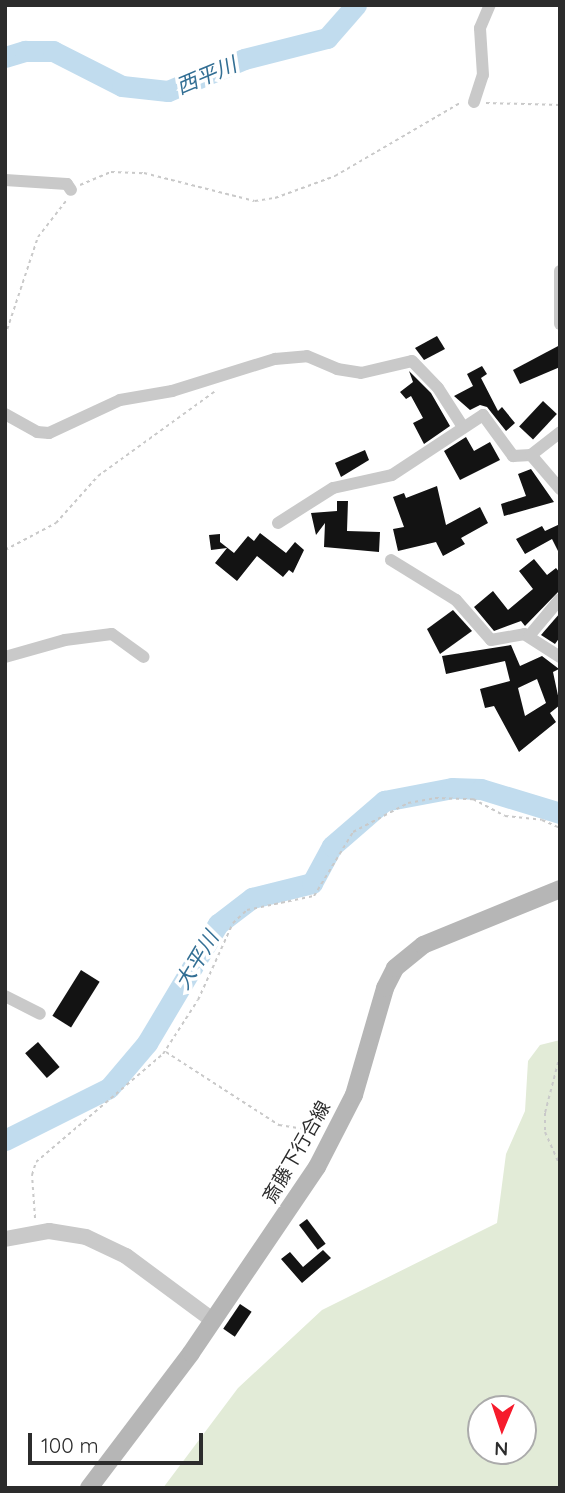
<!DOCTYPE html>
<html>
<head>
<meta charset="utf-8">
<style>
  body { margin:0 }
  #map { position:relative; width:565px; height:1493px; overflow:hidden; background:#fff; font-family:Quicksand,"Noto Sans JP",sans-serif }
  div>[style] { position:absolute }
  [style*='--x'] { left:calc(var(--x)*1px); top:calc(var(--y)*1px); width:calc(var(--w)*1px); rotate:calc(var(--a)*1deg) }
  .green>* { inset:0; background:#e2ebd7 }
  .river>* { height:21px; margin:-10.5px; padding:0 10.5px; transform-origin:10.5px; border-radius:10.5px; background:#c1dcee }
  .building>* { inset:0; background:#131313; transform-origin:0 0 }
  .path>* { height:2px; margin-top:-1px; transform-origin:0; background:repeating-linear-gradient(90deg,#c9c9c9 0 3.5px,transparent 0 7px) }
  .minor>* { height:12px; margin:-6px; padding:0 6px; transform-origin:6px; border-radius:6px; background:#c9c9c9 }
  .tertiary>* { height:16px; margin:-8px; padding:0 8px; transform-origin:8px; border-radius:8px; background:#c9c9c9 }
  .secondary>* { height:18px; margin:-9px; padding:0 9px; transform-origin:9px; border-radius:9px; background:#b6b6b6 }
  span { translate:-50% -50%; white-space:nowrap; text-align:center; line-height:1.15; -webkit-text-stroke:7px #fff; paint-order:stroke }
  .street-label { font-size:19px; color:#2c2c2c }
  .water-label { font-size:21px; color:#336f94; font-style:italic }
  .frame { position:absolute; inset:0; border:7px solid #2c2c2c; pointer-events:none }
  .north { position:absolute; left:467px; top:1395px; width:70px; height:70px; box-sizing:border-box; background:#fff; border:2px solid #ababab; border-radius:50%; rotate:182deg; font-size:19px; font-weight:700; line-height:28px; text-align:center; color:#2c2c2c }
  .north::after { content:''; display:block; margin:auto; width:24px; height:32px; background:#f61b2c; clip-path:polygon(50% 0,100% 100%,50% 72%,0 100%) }
  .scale { position:absolute; left:28px; top:1433px; width:175px; height:32px; box-sizing:border-box; border:4px solid #2c2c2c; border-top:0; padding-left:9px; font-size:21px; line-height:24px; white-space:nowrap; color:#2c2c2c; -webkit-text-stroke:5px #fff; paint-order:stroke }
</style>
</head>
<body>
<div id="map">
  <div class="green">
    <div style="clip-path:polygon(evenodd,560px 1040px,560px 1488px,163px 1488px,238px 1388px,322px 1310px,497px 1223px,506px 1154px,525px 1111px,528px 1061px,540px 1045px,560px 1040px,481px 1409px,523px 1409px,523px 1451px,481px 1451px,481px 1409px)"></div>
  </div>
  <div class="river">
    <div style="--x:5;--y:57;--w:21;--a:-17"></div>
    <div style="--x:25;--y:51;--w:28;--a:0"></div>
    <div style="--x:53;--y:51;--w:77;--a:26.9"></div>
    <div style="--x:122;--y:86;--w:46;--a:6.2"></div>
    <div style="--x:168;--y:91;--w:82;--a:-22.8"></div>
    <div style="--x:244;--y:59;--w:86;--a:-14.2"></div>
    <div style="--x:327;--y:38;--w:44;--a:-48.7"></div>
    <div style="--x:5;--y:1140;--w:116;--a:-26.6"></div>
    <div style="--x:109;--y:1088;--w:59;--a:-49.8"></div>
    <div style="--x:147;--y:1043;--w:139;--a:-59.2"></div>
    <div style="--x:218;--y:924;--w:43;--a:-37.4"></div>
    <div style="--x:252;--y:898;--w:62;--a:-14"></div>
    <div style="--x:312;--y:883;--w:42;--a:-61.6"></div>
    <div style="--x:332;--y:846;--w:69;--a:-40.9"></div>
    <div style="--x:384;--y:801;--w:69;--a:-10.8"></div>
    <div style="--x:452;--y:788;--w:29;--a:2"></div>
    <div style="--x:481;--y:789;--w:83;--a:16.9"></div>
  </div>
  <div class="building">
    <div style="clip-path:polygon(437px 336px,445px 349px,424px 360px,415px 348px)"></div>
    <div style="clip-path:polygon(560px 345px,560px 367px,520px 384px,513px 370px)"></div>
    <div style="clip-path:polygon(482px 366px,487px 374px,481px 378px,498px 411px,502px 407px,515px 423px,506px 431px,487px 407px,480px 405px,470px 410px,454px 396px,473px 386px,467px 374px)"></div>
    <div style="clip-path:polygon(409px 371px,431px 393px,450px 426px,424px 444px,413px 423px,423px 418px,411px 396px,406px 399px,400px 392px,413px 382px)"></div>
    <div style="left:543px;top:401px;width:19px;height:35px;rotate:43deg"></div>
    <div style="clip-path:polygon(466px 437px,474px 451px,490px 442px,500px 460px,460px 480px,444px 451px)"></div>
    <div style="clip-path:polygon(365px 450px,369px 460px,341px 477px,335px 463px)"></div>
    <div style="clip-path:polygon(531px 469px,554px 502px,504px 516px,501px 504px,526px 496px,518px 474px)"></div>
    <div style="clip-path:polygon(437px 486px,446px 525px,480px 507px,488px 523px,461px 538px,465px 544px,443px 556px,436px 542px,398px 551px,393px 529px,404px 527px,393px 497px,404px 493px,406px 498px)"></div>
    <div style="clip-path:polygon(337px 501px,348px 501px,347px 531px,380px 532px,379px 552px,324px 547px,325px 523px,316px 535px,311px 513px,337px 511px)"></div>
    <div style="clip-path:polygon(560px 524px,560px 555px,552px 539px,525px 554px,516px 539px,542px 526px,545px 531px)"></div>
    <div style="clip-path:polygon(260px 533px,286px 553px,295px 542px,304px 550px,293px 573px,289px 570px,283px 577px,257px 556px,237px 581px,215px 563px,227px 548px,211px 550px,209px 535px,220px 534px,220px 542px,234px 553px,248px 536px,254px 541px)"></div>
    <div style="clip-path:polygon(534px 559px,547px 575px,556px 568px,560px 573px,560px 590px,525px 626px,521px 621px,494px 631px,474px 607px,493px 591px,508px 610px,533px 589px,519px 571px)"></div>
    <div style="clip-path:polygon(453px 610px,472px 631px,440px 654px,427px 629px)"></div>
    <div style="clip-path:polygon(560px 613px,560px 637px,555px 644px,541px 635px)"></div>
    <div style="clip-path:polygon(evenodd,511px 645px,520px 666px,542px 656px,559px 669px,553px 672px,560px 705px,550px 713px,556px 722px,519px 752px,494px 706px,485px 708px,480px 689px,510px 681px,505px 661px,446px 674px,442px 656px,511px 645px,537px 679px,546px 703px,525px 716px,518px 688px,537px 679px)"></div>
    <div style="left:81px;top:970px;width:22px;height:54px;rotate:32deg"></div>
    <div style="left:38px;top:1042px;width:33px;height:17px;rotate:49deg"></div>
    <div style="left:307px;top:1219px;width:31px;height:10px;rotate:53deg"></div>
    <div style="clip-path:polygon(323px 1250px,331px 1258px,302px 1283px,281px 1259px,290px 1252px,303px 1267px)"></div>
    <div style="left:240px;top:1304px;width:14px;height:30px;rotate:34deg"></div>
  </div>
  <div class="path">
    <div style="--x:486;--y:103;--w:74;--a:1.5"></div>
    <div style="--x:80;--y:185;--w:34;--a:-23"></div>
    <div style="--x:111;--y:172;--w:33;--a:2"></div>
    <div style="--x:144;--y:173;--w:114;--a:14.2"></div>
    <div style="--x:255;--y:201;--w:20;--a:-9"></div>
    <div style="--x:275;--y:198;--w:64;--a:-20.1"></div>
    <div style="--x:335;--y:176;--w:145;--a:-30.3"></div>
    <div style="--x:5;--y:336;--w:104;--a:-71.6"></div>
    <div style="--x:38;--y:237;--w:46;--a:-52.1"></div>
    <div style="--x:5;--y:550;--w:58;--a:-27.9"></div>
    <div style="--x:56;--y:523;--w:63;--a:-48.2"></div>
    <div style="--x:98;--y:476;--w:147;--a:-35.9"></div>
    <div style="--x:166;--y:1052;--w:135;--a:32.9"></div>
    <div style="--x:279;--y:1125;--w:38;--a:9"></div>
    <div style="--x:560;--y:1055;--w:60;--a:104.5"></div>
    <div style="--x:545;--y:1113;--w:19;--a:90"></div>
    <div style="--x:545;--y:1132;--w:37;--a:66"></div>
    <div style="--x:35;--y:1218;--w:43;--a:-94"></div>
    <div style="--x:32;--y:1175;--w:14;--a:-73"></div>
    <div style="--x:36;--y:1162;--w:167;--a:-40.4"></div>
    <div style="--x:163;--y:1054;--w:64;--a:-57.1"></div>
    <div style="--x:198;--y:1000;--w:85;--a:-65.6"></div>
    <div style="--x:233;--y:923;--w:19;--a:-43"></div>
    <div style="--x:247;--y:910;--w:68;--a:-11.8"></div>
    <div style="--x:314;--y:896;--w:75;--a:-58.6"></div>
    <div style="--x:353;--y:832;--w:62;--a:-27.8"></div>
    <div style="--x:408;--y:803;--w:27;--a:-10"></div>
    <div style="--x:435;--y:798;--w:38;--a:2"></div>
    <div style="--x:473;--y:799;--w:36;--a:28"></div>
    <div style="--x:505;--y:816;--w:37;--a:6"></div>
    <div style="--x:542;--y:820;--w:20;--a:24"></div>
  </div>
  <div class="minor">
    <div style="--x:474;--y:102;--w:28;--a:-72"></div>
    <div style="--x:483;--y:75;--w:47;--a:-93.7"></div>
    <div style="--x:480;--y:28;--w:25;--a:-67"></div>
    <div style="--x:5;--y:180;--w:62;--a:3.7"></div>
    <div style="--x:67;--y:184;--w:7;--a:56"></div>
    <div style="--x:560;--y:271;--w:53;--a:90"></div>
    <div style="--x:5;--y:414;--w:37;--a:29"></div>
    <div style="--x:37;--y:432;--w:12;--a:5"></div>
    <div style="--x:49;--y:433;--w:78;--a:-24.9"></div>
    <div style="--x:120;--y:400;--w:53;--a:-9.8"></div>
    <div style="--x:172;--y:391;--w:108;--a:-17.3"></div>
    <div style="--x:275;--y:359;--w:32;--a:-5"></div>
    <div style="--x:307;--y:356;--w:33;--a:23"></div>
    <div style="--x:337;--y:369;--w:24;--a:9"></div>
    <div style="--x:361;--y:373;--w:52;--a:-13.2"></div>
    <div style="--x:412;--y:361;--w:37;--a:46"></div>
    <div style="--x:438;--y:388;--w:46;--a:57.3"></div>
    <div style="--x:531;--y:455;--w:45;--a:49.5"></div>
    <div style="--x:278;--y:523;--w:65;--a:-32.5"></div>
    <div style="--x:333;--y:488;--w:60;--a:-12.4"></div>
    <div style="--x:392;--y:475;--w:109;--a:-33.4"></div>
    <div style="--x:483;--y:415;--w:51;--a:53.8"></div>
    <div style="--x:513;--y:456;--w:18;--a:-3"></div>
    <div style="--x:531;--y:455;--w:37;--a:-38"></div>
    <div style="--x:391;--y:560;--w:76;--a:31.6"></div>
    <div style="--x:456;--y:600;--w:53;--a:48.8"></div>
    <div style="--x:491;--y:640;--w:34;--a:-10"></div>
    <div style="--x:524;--y:634;--w:43;--a:32.6"></div>
    <div style="--x:529;--y:636;--w:48;--a:-50"></div>
    <div style="--x:5;--y:657;--w:62;--a:-15.8"></div>
    <div style="--x:65;--y:640;--w:47;--a:-7.3"></div>
    <div style="--x:112;--y:634;--w:39;--a:36"></div>
    <div style="--x:5;--y:996;--w:39;--a:27"></div>
  </div>
  <div class="tertiary">
    <div style="--x:5;--y:1239;--w:45;--a:-10.3"></div>
    <div style="--x:49;--y:1231;--w:37;--a:9"></div>
    <div style="--x:86;--y:1237;--w:44;--a:25.4"></div>
    <div style="--x:126;--y:1256;--w:109;--a:36.5"></div>
  </div>
  <div class="secondary">
    <div style="--x:89;--y:1488;--w:169;--a:-52.9"></div>
    <div style="--x:191;--y:1353;--w:225;--a:-55.9"></div>
    <div style="--x:317;--y:1167;--w:81;--a:-62.8"></div>
    <div style="--x:354;--y:1095;--w:111;--a:-73.8"></div>
    <div style="--x:385;--y:988;--w:22;--a:-63"></div>
    <div style="--x:395;--y:968;--w:36;--a:-39"></div>
    <div style="--x:423;--y:945;--w:148;--a:-22.2"></div>
  </div>
  <div class="street-label">
    <span style="left:297px;top:1152px;rotate:-60deg">斎藤下行合線</span>
  </div>
  <div class="water-label">
    <span style="left:206px;top:75px;rotate:-23deg">西平川</span>
    <span style="left:196px;top:960px;rotate:-59deg">大平川</span>
  </div>
  <div class="frame"></div>
  <div class="north">N</div>
  <div class="scale">100 m</div>
</div>
</body>
</html>
